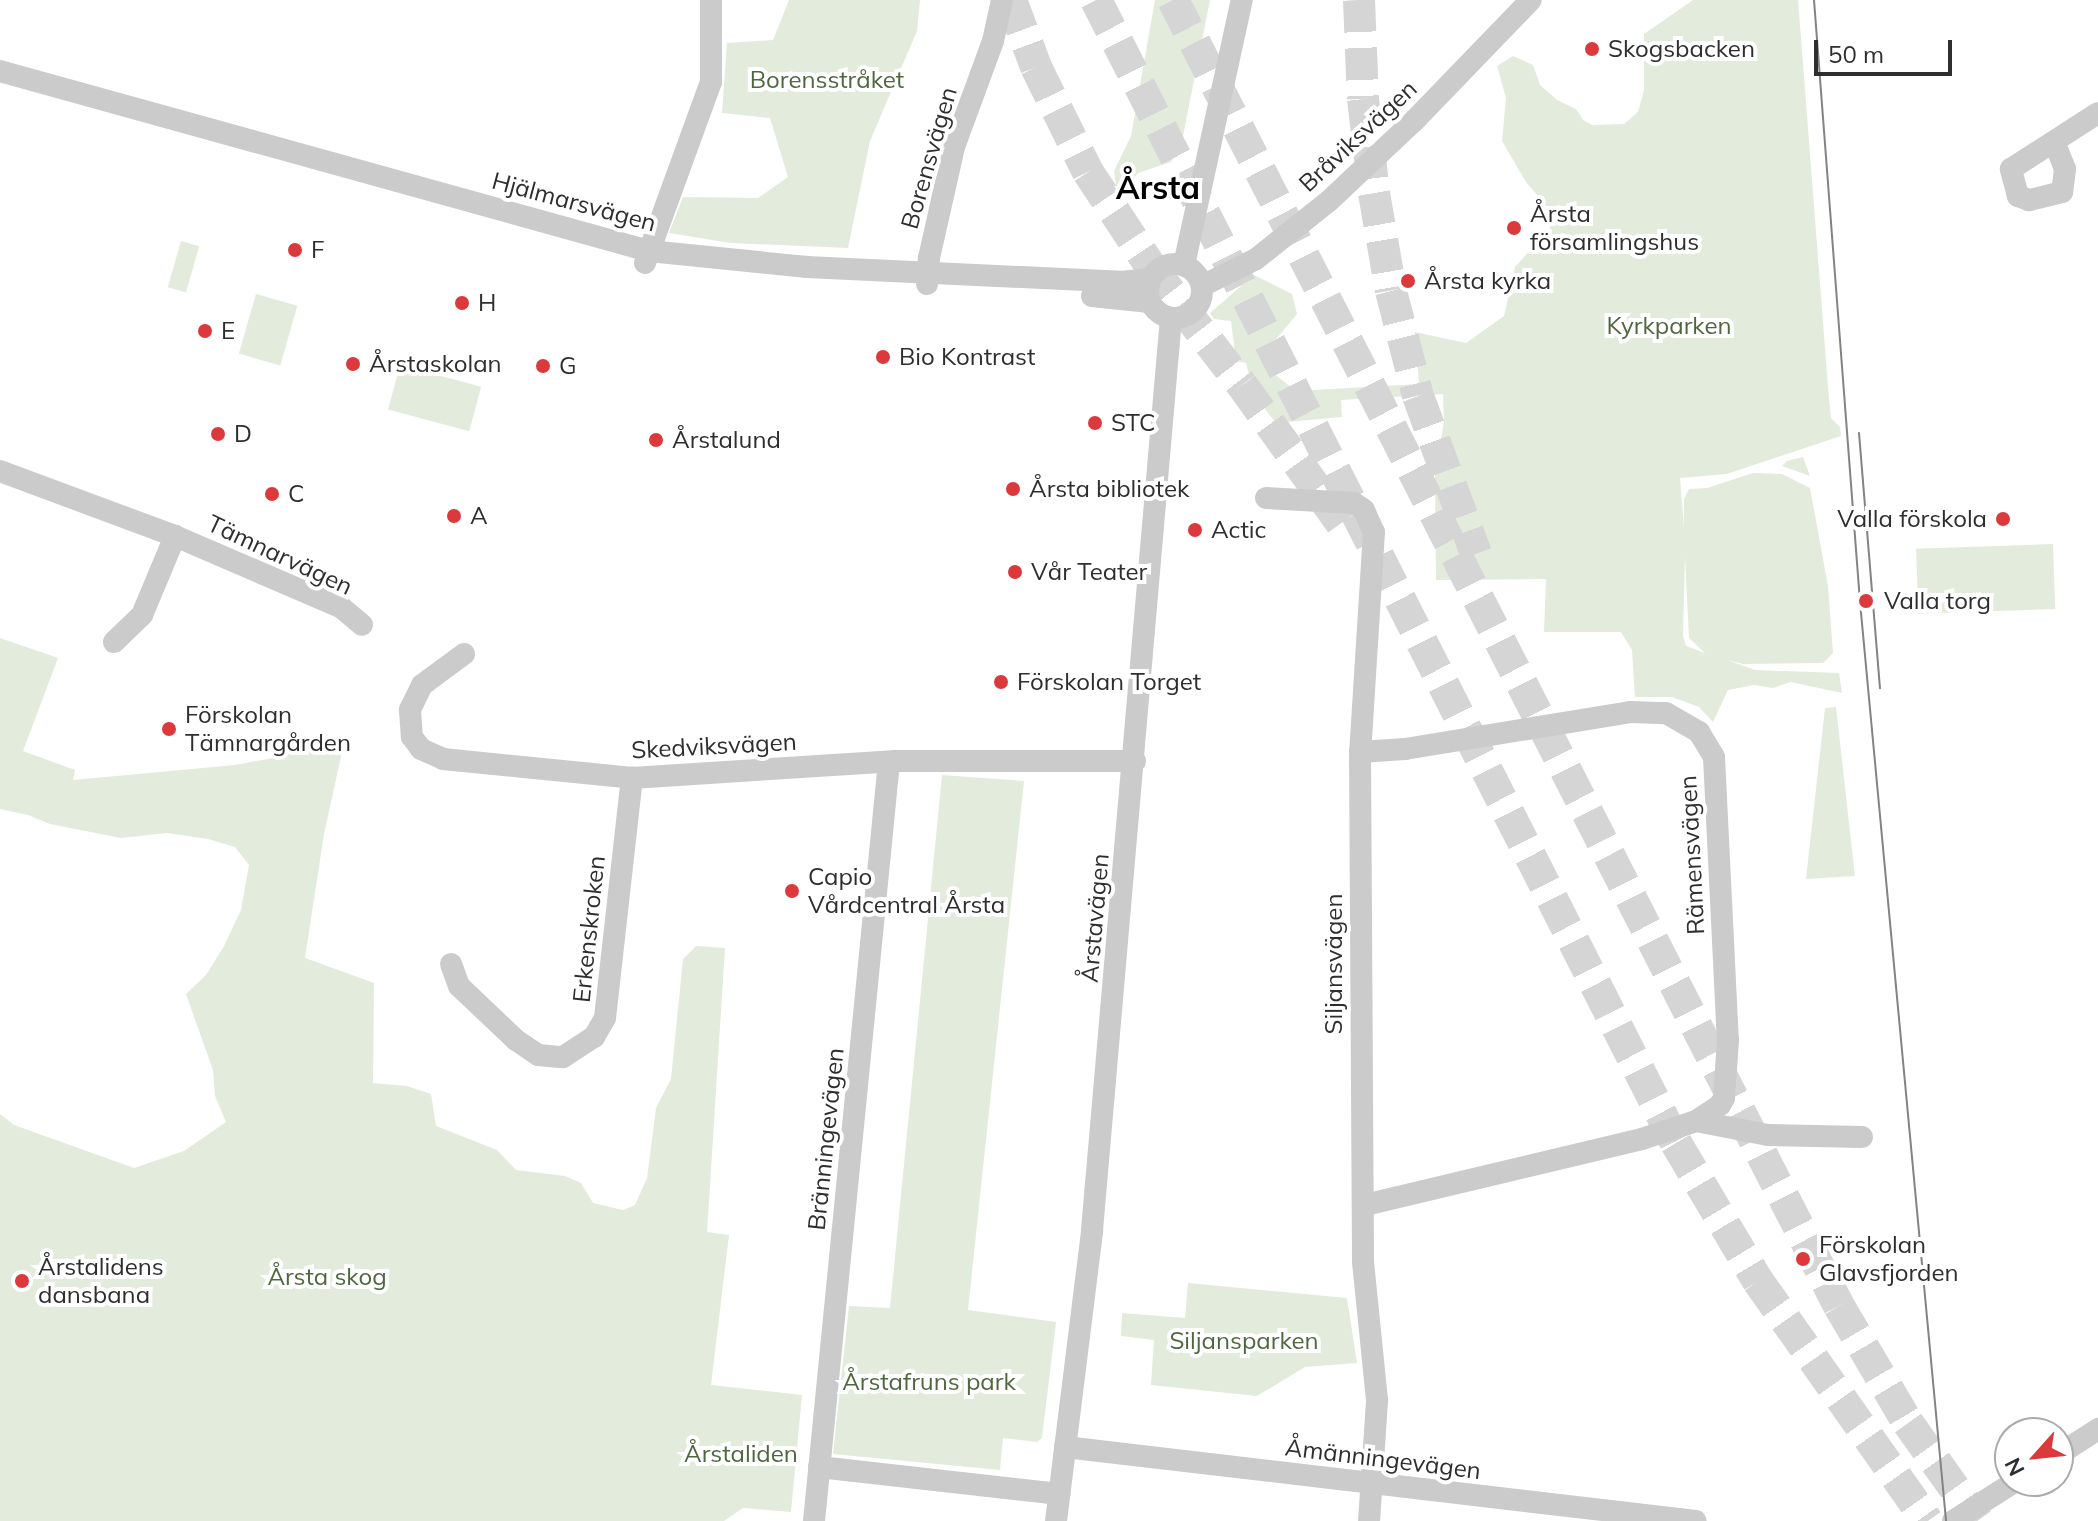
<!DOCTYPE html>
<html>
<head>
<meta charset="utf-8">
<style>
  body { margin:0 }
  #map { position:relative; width:2098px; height:1521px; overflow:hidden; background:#fff; font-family:Mulish,sans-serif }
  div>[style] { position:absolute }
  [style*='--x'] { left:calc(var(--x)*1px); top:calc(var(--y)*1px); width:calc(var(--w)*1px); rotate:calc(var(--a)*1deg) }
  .green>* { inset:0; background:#e3ebdc; transform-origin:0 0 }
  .highway-tunnel>* { height:32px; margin-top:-16px; transform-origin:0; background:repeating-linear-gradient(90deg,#d5d5d5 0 32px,transparent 0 48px) }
  .minor>* { height:22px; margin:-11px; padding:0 11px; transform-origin:11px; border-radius:11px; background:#cbcbcb }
  .minor>.ring { margin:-11px; padding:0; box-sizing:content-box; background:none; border:22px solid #cbcbcb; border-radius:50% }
  .tram>* { height:2px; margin:-1px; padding:0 1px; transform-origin:1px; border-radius:1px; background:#838383 }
  .dots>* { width:22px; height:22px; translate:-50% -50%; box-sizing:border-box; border:4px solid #fff; border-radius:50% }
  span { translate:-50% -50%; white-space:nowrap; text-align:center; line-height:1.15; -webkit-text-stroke:8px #fff; paint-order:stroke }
  .poi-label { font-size:24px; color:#2e2e2e }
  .left { translate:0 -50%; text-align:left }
  .right { translate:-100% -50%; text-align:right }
  .park-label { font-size:24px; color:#4f673e }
  .street-label { font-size:24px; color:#2e2e2e }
  .district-label { font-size:32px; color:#000; font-weight:700 }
  .north { position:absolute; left:1994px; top:1417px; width:80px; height:80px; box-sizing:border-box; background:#fff; border:2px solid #ababab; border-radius:50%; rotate:243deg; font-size:22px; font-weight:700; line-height:32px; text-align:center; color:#2e2e2e }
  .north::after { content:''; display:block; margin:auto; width:28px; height:36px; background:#dc393c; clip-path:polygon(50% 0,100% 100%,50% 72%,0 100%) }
  .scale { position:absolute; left:1814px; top:40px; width:138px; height:36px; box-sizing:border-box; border:4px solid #2e2e2e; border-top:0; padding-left:10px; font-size:24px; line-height:28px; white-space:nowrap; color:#2e2e2e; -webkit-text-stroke:6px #fff; paint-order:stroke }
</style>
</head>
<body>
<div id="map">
  <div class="green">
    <div style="clip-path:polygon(789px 0,920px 0,917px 31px,870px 141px,848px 248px,730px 243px,669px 233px,683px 197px,758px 198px,788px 177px,770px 118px,722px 113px,727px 43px,773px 40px)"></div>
    <div style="clip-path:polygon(1155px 0,1210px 0,1181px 146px,1171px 162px,1138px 173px,1118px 199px,1114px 171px,1131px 136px)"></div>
    <div style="clip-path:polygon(evenodd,1693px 0,1798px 0,1829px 399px,1831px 418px,1840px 427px,1841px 436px,1727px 474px,1680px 478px,1684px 528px,1684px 499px,1689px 489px,1707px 488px,1753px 473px,1782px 474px,1810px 488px,1828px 586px,1833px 653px,1823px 663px,1743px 664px,1727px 660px,1755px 670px,1839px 673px,1842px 693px,1791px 682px,1773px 688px,1754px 685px,1728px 690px,1713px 722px,1699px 707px,1672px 697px,1635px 697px,1632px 650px,1621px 632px,1544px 632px,1546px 579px,1436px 580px,1435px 476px,1444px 421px,1443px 394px,1341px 400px,1342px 417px,1276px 423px,1254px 395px,1246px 363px,1236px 361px,1231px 321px,1214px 319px,1210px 313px,1254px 275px,1292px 294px,1297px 314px,1268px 349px,1269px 370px,1296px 391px,1419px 384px,1415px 332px,1466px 343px,1504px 316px,1515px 267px,1550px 228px,1550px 210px,1526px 182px,1502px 141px,1506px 98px,1497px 66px,1513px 56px,1533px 65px,1540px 85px,1557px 100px,1576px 109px,1583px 120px,1592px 125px,1624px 124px,1638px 112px,1644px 90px,1644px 34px,1693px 0,1685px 556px,1689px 638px,1705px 653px,1686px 646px,1683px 636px,1685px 556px)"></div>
    <div style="left:181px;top:241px;width:19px;height:48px;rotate:16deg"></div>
    <div style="left:256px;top:294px;width:43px;height:62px;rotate:16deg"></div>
    <div style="left:400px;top:365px;width:84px;height:46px;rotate:15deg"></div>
    <div style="clip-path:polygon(1803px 457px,1810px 476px,1782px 466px,1787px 461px)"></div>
    <div style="left:2053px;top:544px;width:65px;height:137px;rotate:88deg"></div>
    <div style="clip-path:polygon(0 638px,58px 658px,23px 751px,75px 770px,73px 780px,235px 765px,278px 757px,325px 732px,342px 752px,324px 834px,305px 958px,374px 983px,373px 1083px,407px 1086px,431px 1094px,436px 1126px,497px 1150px,516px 1170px,565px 1176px,581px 1183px,593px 1203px,623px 1210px,635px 1205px,647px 1178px,656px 1108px,671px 1079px,683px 959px,696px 946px,725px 948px,707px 1232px,729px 1235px,711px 1385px,802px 1395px,791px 1512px,743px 1508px,724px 1521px,0 1521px,0 1114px,14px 1125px,134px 1168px,184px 1151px,226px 1122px,215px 1096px,213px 1070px,186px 994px,206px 975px,224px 946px,241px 910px,249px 865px,235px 847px,208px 839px,167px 833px,121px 838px,50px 824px,28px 815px,0 809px)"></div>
    <div style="clip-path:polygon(1836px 707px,1855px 876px,1806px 879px,1825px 708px)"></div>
    <div style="clip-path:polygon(942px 775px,1024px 781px,968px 1310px,1056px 1322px,1042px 1438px,1037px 1442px,1003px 1438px,1000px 1470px,833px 1454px,849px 1306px,890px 1308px)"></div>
    <div style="clip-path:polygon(1188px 1283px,1347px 1298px,1357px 1363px,1305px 1367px,1257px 1396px,1151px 1385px,1154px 1340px,1121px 1336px,1122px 1313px,1185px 1318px)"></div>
  </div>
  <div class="highway-tunnel">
    <div style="--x:1011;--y:0;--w:72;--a:69.5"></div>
    <div style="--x:1036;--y:67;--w:117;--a:63.7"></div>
    <div style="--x:1088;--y:172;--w:114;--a:56.4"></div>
    <div style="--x:1151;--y:267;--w:149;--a:52.4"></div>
    <div style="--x:1242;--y:385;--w:170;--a:54.3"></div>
    <div style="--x:1096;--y:0;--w:1282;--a:63.1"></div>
    <div style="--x:1676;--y:1143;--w:161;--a:59.3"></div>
    <div style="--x:1758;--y:1281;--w:294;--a:54.8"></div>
    <div style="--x:1173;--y:0;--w:1466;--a:62.98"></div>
    <div style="--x:1839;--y:1306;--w:136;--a:59.5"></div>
    <div style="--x:1908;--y:1423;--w:120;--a:54.5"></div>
    <div style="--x:1359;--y:0;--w:99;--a:87.7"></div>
    <div style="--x:1363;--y:99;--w:95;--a:83.3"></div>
    <div style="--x:1374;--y:193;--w:99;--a:80.2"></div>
    <div style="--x:1391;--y:291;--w:108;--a:75.6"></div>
    <div style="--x:1418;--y:396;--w:168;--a:69.8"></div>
  </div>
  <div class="minor">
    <div style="--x:0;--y:71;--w:673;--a:15.5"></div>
    <div style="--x:649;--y:251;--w:159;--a:5.8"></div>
    <div style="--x:807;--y:267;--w:314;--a:2.7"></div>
    <div style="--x:1121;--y:282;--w:29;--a:-6"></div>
    <div style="--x:2055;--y:144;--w:27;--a:68"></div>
    <div style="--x:2065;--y:169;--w:23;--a:97"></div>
    <div style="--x:2062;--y:192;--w:34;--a:166"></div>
    <div style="--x:2029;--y:200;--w:12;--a:-160"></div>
    <div style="--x:2018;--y:196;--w:28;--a:-105"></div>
    <div style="--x:2011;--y:169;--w:103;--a:-32.8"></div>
    <div style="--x:645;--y:263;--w:193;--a:-70"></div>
    <div style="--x:711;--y:82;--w:82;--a:-90"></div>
    <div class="ring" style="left:1148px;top:264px;width:32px;height:32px"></div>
    <div style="--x:1184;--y:265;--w:271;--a:-77.7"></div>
    <div style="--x:927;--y:284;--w:26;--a:-86"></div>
    <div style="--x:929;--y:258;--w:114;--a:-77.3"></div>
    <div style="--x:954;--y:147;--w:113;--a:-69.8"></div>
    <div style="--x:993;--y:41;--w:42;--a:-77.6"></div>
    <div style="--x:1202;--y:286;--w:60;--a:-26.6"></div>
    <div style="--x:1256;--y:259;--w:93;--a:-38.5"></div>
    <div style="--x:1329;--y:201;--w:117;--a:-43.3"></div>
    <div style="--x:1414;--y:121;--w:168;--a:-46"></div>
    <div style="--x:1092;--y:296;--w:58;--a:5.9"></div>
    <div style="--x:0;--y:471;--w:187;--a:20.4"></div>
    <div style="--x:175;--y:536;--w:182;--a:23.3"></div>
    <div style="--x:342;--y:608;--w:26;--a:40"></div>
    <div style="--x:1266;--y:498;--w:88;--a:3.3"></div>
    <div style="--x:1354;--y:503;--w:12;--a:35"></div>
    <div style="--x:1364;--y:510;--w:24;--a:66"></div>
    <div style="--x:1374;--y:532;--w:220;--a:93.6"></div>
    <div style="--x:1360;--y:752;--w:510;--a:89.66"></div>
    <div style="--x:1363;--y:1262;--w:140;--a:84.2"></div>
    <div style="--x:1377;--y:1401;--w:120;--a:93.8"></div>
    <div style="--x:114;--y:642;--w:39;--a:-44"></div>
    <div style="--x:142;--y:615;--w:86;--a:-67.3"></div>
    <div style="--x:464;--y:654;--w:52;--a:143.6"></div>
    <div style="--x:422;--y:685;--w:28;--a:116"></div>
    <div style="--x:410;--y:710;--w:27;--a:86"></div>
    <div style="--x:412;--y:737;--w:15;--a:53"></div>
    <div style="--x:421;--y:749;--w:24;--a:24"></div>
    <div style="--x:443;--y:759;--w:190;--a:5.7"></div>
    <div style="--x:632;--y:778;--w:265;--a:-3.7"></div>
    <div style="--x:896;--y:761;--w:239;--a:0"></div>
    <div style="--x:1360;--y:752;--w:45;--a:-3.8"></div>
    <div style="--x:1405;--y:749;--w:228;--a:-9.3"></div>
    <div style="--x:1630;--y:712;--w:36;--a:2"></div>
    <div style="--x:1666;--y:713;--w:38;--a:30"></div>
    <div style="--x:1699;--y:732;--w:29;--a:59"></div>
    <div style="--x:1714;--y:757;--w:283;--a:87.2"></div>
    <div style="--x:1728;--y:1040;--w:58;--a:93.9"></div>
    <div style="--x:1724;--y:1098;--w:8;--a:120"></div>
    <div style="--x:1720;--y:1105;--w:29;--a:146"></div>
    <div style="--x:1696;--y:1121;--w:57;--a:161.6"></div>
    <div style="--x:1642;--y:1139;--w:286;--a:166.6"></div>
    <div style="--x:451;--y:964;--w:23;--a:70"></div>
    <div style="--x:459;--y:986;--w:79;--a:43.5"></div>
    <div style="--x:516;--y:1040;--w:27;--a:34"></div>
    <div style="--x:538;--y:1055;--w:25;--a:5"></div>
    <div style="--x:563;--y:1057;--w:37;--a:-33"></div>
    <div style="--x:594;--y:1037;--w:22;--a:-60"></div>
    <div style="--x:605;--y:1018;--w:242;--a:-83.6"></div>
    <div style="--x:1696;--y:1121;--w:73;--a:11"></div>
    <div style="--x:1768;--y:1135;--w:94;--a:1.2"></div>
    <div style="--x:1065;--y:1447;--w:635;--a:6.69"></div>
    <div style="--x:2058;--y:1455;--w:48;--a:-33"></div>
    <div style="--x:819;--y:1467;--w:242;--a:6.4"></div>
    <div style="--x:814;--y:1521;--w:763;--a:-84.36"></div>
    <div style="--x:1056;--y:1521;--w:293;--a:-82.9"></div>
    <div style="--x:1092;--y:1230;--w:915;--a:-85.05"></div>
    <div style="--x:1953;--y:1521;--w:75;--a:-32.4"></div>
  </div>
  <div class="tram">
    <div style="--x:1814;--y:0;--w:604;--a:85.63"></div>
    <div style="--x:1860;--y:602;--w:923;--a:84.65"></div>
    <div style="--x:1859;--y:433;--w:256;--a:85.3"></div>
  </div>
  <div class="dots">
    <div style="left:1592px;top:49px;background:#dc393c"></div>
    <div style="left:1514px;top:228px;background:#dc393c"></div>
    <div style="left:295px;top:250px;background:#dc393c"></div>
    <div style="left:1408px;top:281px;background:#dc393c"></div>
    <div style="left:462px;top:303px;background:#dc393c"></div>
    <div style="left:205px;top:331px;background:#dc393c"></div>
    <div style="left:883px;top:357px;background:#dc393c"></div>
    <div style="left:353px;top:364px;background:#dc393c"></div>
    <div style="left:543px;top:366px;background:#dc393c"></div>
    <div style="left:1095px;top:423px;background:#dc393c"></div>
    <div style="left:218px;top:434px;background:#dc393c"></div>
    <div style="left:656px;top:440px;background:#dc393c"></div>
    <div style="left:1013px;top:489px;background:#dc393c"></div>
    <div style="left:272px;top:494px;background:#dc393c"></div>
    <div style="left:454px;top:516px;background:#dc393c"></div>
    <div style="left:2003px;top:519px;background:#dc393c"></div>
    <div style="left:1195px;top:530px;background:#dc393c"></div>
    <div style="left:1015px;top:572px;background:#dc393c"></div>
    <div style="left:1866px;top:601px;background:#dc393c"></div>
    <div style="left:1001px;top:682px;background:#dc393c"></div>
    <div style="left:169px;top:729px;background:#dc393c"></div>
    <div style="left:792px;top:891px;background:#dc393c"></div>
    <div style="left:1803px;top:1259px;background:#dc393c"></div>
    <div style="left:22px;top:1281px;background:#dc393c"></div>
  </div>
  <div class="poi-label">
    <span class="left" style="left:1608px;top:49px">Skogsbacken</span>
    <span class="left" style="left:1530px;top:228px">Årsta<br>församlingshus</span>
    <span class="left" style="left:311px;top:250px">F</span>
    <span class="left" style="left:1424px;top:281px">Årsta kyrka</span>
    <span class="left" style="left:478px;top:303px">H</span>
    <span class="left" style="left:221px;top:331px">E</span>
    <span class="left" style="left:899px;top:357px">Bio Kontrast</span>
    <span class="left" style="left:369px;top:364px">Årstaskolan</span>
    <span class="left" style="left:559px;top:366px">G</span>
    <span class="left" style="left:1111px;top:423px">STC</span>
    <span class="left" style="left:234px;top:434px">D</span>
    <span class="left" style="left:672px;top:440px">Årstalund</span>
    <span class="left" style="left:1029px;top:489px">Årsta bibliotek</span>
    <span class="left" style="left:288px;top:494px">C</span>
    <span class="left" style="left:470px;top:516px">A</span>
    <span class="right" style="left:1987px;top:519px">Valla förskola</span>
    <span class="left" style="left:1211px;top:530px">Actic</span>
    <span class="left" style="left:1031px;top:572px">Vår Teater</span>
    <span class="left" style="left:1884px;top:601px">Valla torg</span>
    <span class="left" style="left:1017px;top:682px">Förskolan Torget</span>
    <span class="left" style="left:185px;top:729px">Förskolan<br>Tämnargården</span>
    <span class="left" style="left:808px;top:891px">Capio<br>Vårdcentral Årsta</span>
    <span class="left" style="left:1819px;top:1259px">Förskolan<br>Glavsfjorden</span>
    <span class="left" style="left:38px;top:1281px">Årstalidens<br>dansbana</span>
  </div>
  <div class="park-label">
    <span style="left:827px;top:80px">Borensstråket</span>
    <span style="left:1669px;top:326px">Kyrkparken</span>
    <span style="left:327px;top:1277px">Årsta skog</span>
    <span style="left:1244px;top:1341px">Siljansparken</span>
    <span style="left:929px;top:1382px">Årstafruns park</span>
    <span style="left:741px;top:1454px">Årstaliden</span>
  </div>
  <div class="street-label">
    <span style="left:1358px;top:136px;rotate:-43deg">Bråviksvägen</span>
    <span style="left:929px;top:158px;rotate:-74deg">Borensvägen</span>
    <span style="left:574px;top:202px;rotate:15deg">Hjälmarsvägen</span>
    <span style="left:280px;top:555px;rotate:25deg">Tämnarvägen</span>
    <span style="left:714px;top:746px;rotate:-3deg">Skedviksvägen</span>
    <span style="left:1692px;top:855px;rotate:-93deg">Rämensvägen</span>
    <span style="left:1095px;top:918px;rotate:-85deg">Årstavägen</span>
    <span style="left:589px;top:929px;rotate:-84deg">Erkenskroken</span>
    <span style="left:1334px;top:964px;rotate:-90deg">Siljansvägen</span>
    <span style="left:826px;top:1139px;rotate:-84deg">Bränningevägen</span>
    <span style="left:1383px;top:1459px;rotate:7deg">Åmänningevägen</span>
  </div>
  <div class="district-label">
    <span style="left:1158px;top:187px">Årsta</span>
  </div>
  <div class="north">N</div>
  <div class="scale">50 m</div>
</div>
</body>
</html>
